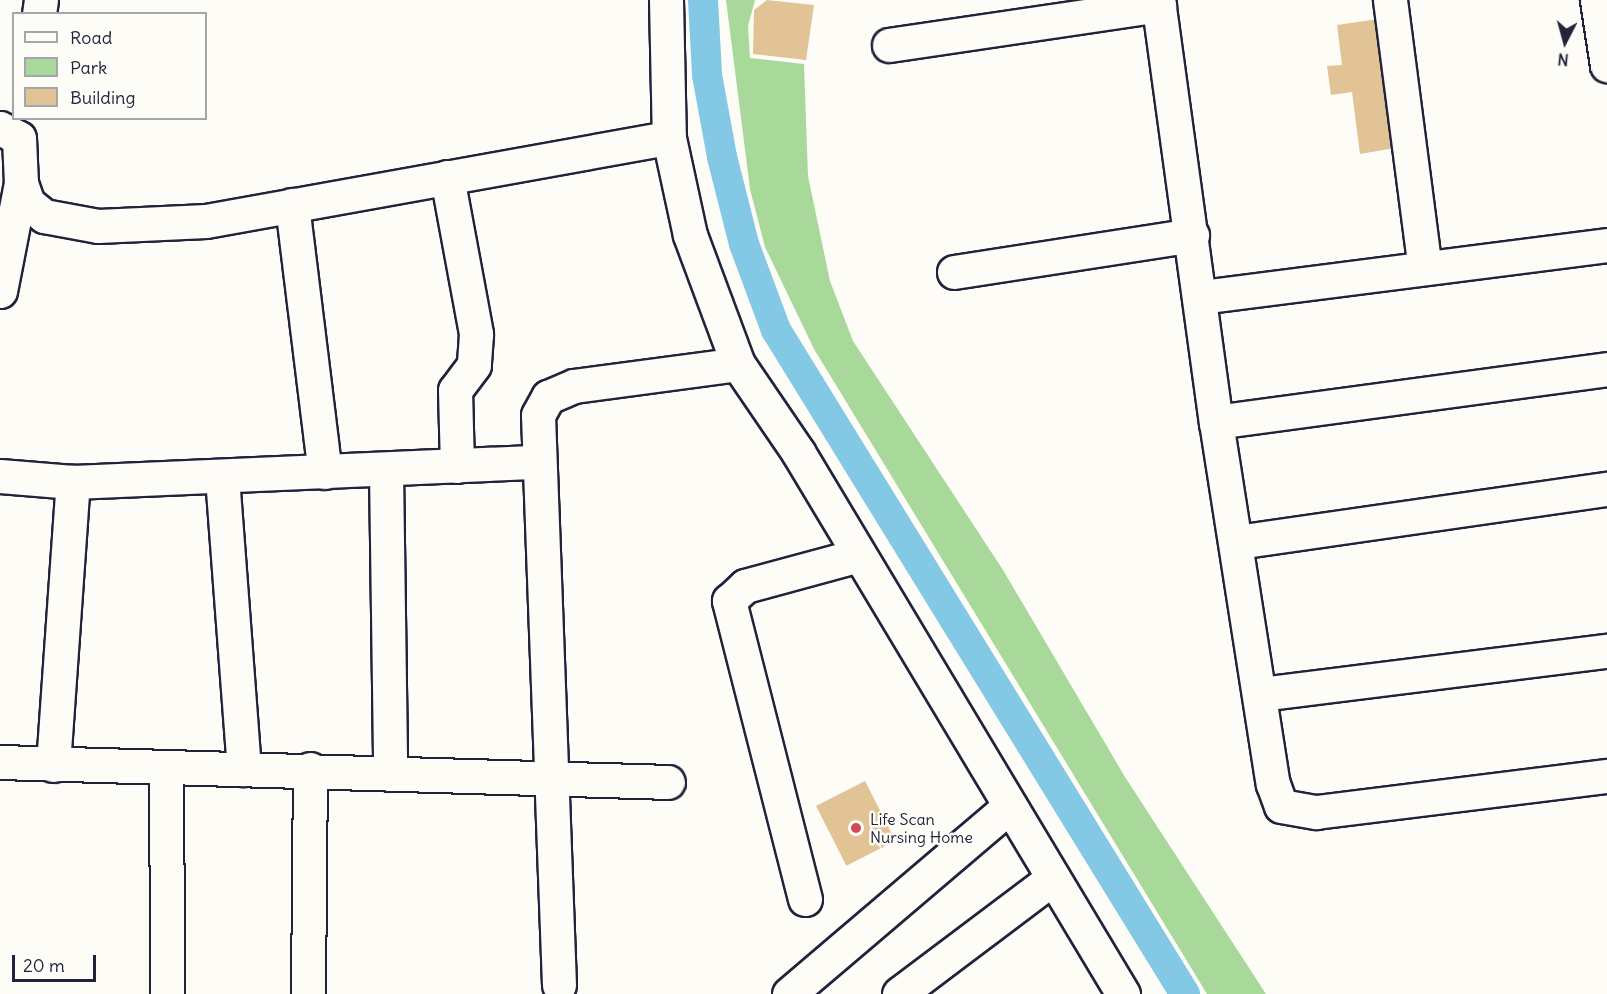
<!DOCTYPE html>
<html>
<head>
<meta charset="utf-8">
<style>
  body { margin:0 }
  #map { position:relative; width:1607px; height:994px; overflow:hidden; background:#fdfcf7; font-family:Delius,sans-serif }
  div>[style] { position:absolute }
  [style*='--x'] { left:calc(var(--x)*1px); top:calc(var(--y)*1px); width:calc(var(--w)*1px); rotate:calc(var(--a)*1deg) }
  .green>* { inset:0; background:#a8d99a }
  .canal>* { height:30px; margin:-15px; padding:0 15px; transform-origin:15px; border-radius:15px; background:#83c8e4 }
  .building>* { inset:0; background:#e2c395; transform-origin:0 0 }
  .roads { filter:drop-shadow(2px 0 #22223b) drop-shadow(-2px 0 #22223b) drop-shadow(0 2px #22223b) drop-shadow(0 -2px #22223b) }
  .minor>* { height:33px; margin:-16.5px; padding:0 16.5px; transform-origin:16.5px; border-radius:16.5px; background:#fdfcf7 }
  .dots>* { width:16px; height:16px; translate:-50% -50%; box-sizing:border-box; border:3px solid #fdfcf7; border-radius:50% }
  span { translate:-50% -50%; white-space:nowrap; text-align:center; line-height:1.15; -webkit-text-stroke:5px #fdfcf7; paint-order:stroke }
  .poi-label { font-size:16px; color:#22223b }
  .left { translate:0 -50%; text-align:left }
  .legend { position:absolute; left:12px; top:12px; width:195px; height:108px; box-sizing:border-box; background:#fdfcf7; border:2px solid #a5a5ac; margin:0; padding:8px 10px; list-style:none; font-size:18px; color:#22223b }
  .legend li { display:flex; align-items:center; gap:12px; height:30px }
  .legend b { width:30px; border:2px solid #a5a5ac }
  .north { position:absolute; left:1535px; top:12px; width:60px; height:60px; -webkit-text-stroke:4px #fdfcf7; paint-order:stroke; rotate:186deg; font-size:16px; font-weight:700; line-height:24px; text-align:center; color:#22223b }
  .north::after { content:''; display:block; margin:auto; width:21px; height:27px; background:#22223b; clip-path:polygon(50% 0,100% 100%,50% 72%,0 100%) }
  .scale { position:absolute; left:12px; top:955px; width:84px; height:27px; box-sizing:border-box; border:3px solid #22223b; border-top:0; padding-left:8px; font-size:18px; line-height:21px; white-space:nowrap; color:#22223b; -webkit-text-stroke:4px #fdfcf7; paint-order:stroke }
</style>
</head>
<body>
<div id="map">
  <div class="green">
    <div style="clip-path:polygon(726px 0,755px 0,748px 26px,750px 58px,804px 64px,808px 176px,830px 281px,853px 341px,1003px 570px,1125px 777px,1266px 994px,1207px 994px,814px 349px,765px 247px,750px 189px)"></div>
  </div>
  <div class="canal">
    <div style="--x:703;--y:0;--w:75;--a:86.9"></div>
    <div style="--x:707;--y:75;--w:83;--a:79.6"></div>
    <div style="--x:722;--y:157;--w:90;--a:75.8"></div>
    <div style="--x:744;--y:244;--w:92;--a:69.6"></div>
    <div style="--x:776;--y:330;--w:780;--a:58.37"></div>
  </div>
  <div class="building">
    <div style="clip-path:polygon(767px 0,814px 5px,806px 60px,753px 54px,754px 10px)"></div>
    <div style="clip-path:polygon(1378px 19px,1395px 148px,1360px 154px,1352px 92px,1331px 95px,1327px 66px,1342px 65px,1337px 25px)"></div>
    <div style="left:865px;top:781px;width:67px;height:55px;rotate:63deg"></div>
  </div>
  <div class="roads">
    <div class="minor">
      <div style="--x:666;--y:0;--w:138;--a:88.8"></div>
      <div style="--x:669;--y:138;--w:99;--a:77.8"></div>
      <div style="--x:690;--y:235;--w:138;--a:69.6"></div>
      <div style="--x:738;--y:364;--w:107;--a:55.7"></div>
      <div style="--x:798;--y:452;--w:632;--a:59.05"></div>
      <div style="--x:1158;--y:0;--w:426;--a:82.2"></div>
      <div style="--x:1216;--y:422;--w:366;--a:81.1"></div>
      <div style="--x:1273;--y:784;--w:23;--a:70"></div>
      <div style="--x:1281;--y:806;--w:36;--a:10"></div>
      <div style="--x:1316;--y:812;--w:293;--a:-7.1"></div>
      <div style="--x:1390;--y:0;--w:270;--a:82.6"></div>
      <div style="--x:1597;--y:0;--w:66;--a:81.3"></div>
      <div style="--x:39;--y:14;--w:14;--a:-82"></div>
      <div style="--x:889;--y:45;--w:273;--a:-8.4"></div>
      <div style="--x:0;--y:128;--w:21;--a:28"></div>
      <div style="--x:19;--y:138;--w:45;--a:87.5"></div>
      <div style="--x:21;--y:183;--w:21;--a:71"></div>
      <div style="--x:28;--y:203;--w:21;--a:39"></div>
      <div style="--x:44;--y:216;--w:55;--a:10.5"></div>
      <div style="--x:98;--y:226;--w:108;--a:-2.7"></div>
      <div style="--x:206;--y:221;--w:470;--a:-10.2"></div>
      <div style="--x:447;--y:177;--w:160;--a:79.5"></div>
      <div style="--x:476;--y:334;--w:31;--a:94"></div>
      <div style="--x:474;--y:365;--w:31;--a:127"></div>
      <div style="--x:455;--y:390;--w:76;--a:88.5"></div>
      <div style="--x:292;--y:205;--w:269;--a:83"></div>
      <div style="--x:954;--y:272;--w:241;--a:-8.8"></div>
      <div style="--x:0;--y:291;--w:110;--a:-79"></div>
      <div style="--x:1201;--y:297;--w:409;--a:-7.3"></div>
      <div style="--x:1216;--y:422;--w:395;--a:-7.7"></div>
      <div style="--x:386;--y:470;--w:304;--a:89.2"></div>
      <div style="--x:0;--y:476;--w:73;--a:4.7"></div>
      <div style="--x:73;--y:482;--w:465;--a:-2.5"></div>
      <div style="--x:222;--y:477;--w:293;--a:85.7"></div>
      <div style="--x:1237;--y:542;--w:374;--a:-8.2"></div>
      <div style="--x:1260;--y:694;--w:350;--a:-7.1"></div>
      <div style="--x:0;--y:762;--w:668;--a:1.71"></div>
      <div style="--x:53;--y:765;--w:284;--a:-86"></div>
      <div style="--x:166;--y:767;--w:227;--a:89.7"></div>
      <div style="--x:805;--y:899;--w:308;--a:-104.3"></div>
      <div style="--x:729;--y:601;--w:22;--a:-43"></div>
      <div style="--x:745;--y:586;--w:118;--a:-15.2"></div>
      <div style="--x:559;--y:985;--w:570;--a:-92.11"></div>
      <div style="--x:538;--y:415;--w:21;--a:-61"></div>
      <div style="--x:548;--y:397;--w:28;--a:-23"></div>
      <div style="--x:574;--y:386;--w:165;--a:-7.6"></div>
      <div style="--x:308;--y:994;--w:225;--a:-89.5"></div>
      <div style="--x:789;--y:994;--w:290;--a:-40.4"></div>
      <div style="--x:899;--y:994;--w:193;--a:-37"></div>
    </div>
  </div>
  <div class="dots">
    <div style="left:856px;top:828px;background:#d1495b"></div>
  </div>
  <div class="poi-label">
    <span class="left" style="left:870px;top:828px">Life Scan<br>Nursing Home</span>
  </div>
  <ul class="legend">
  <li><b style="height:8px;background:#fdfcf7"></b>Road</li>
  <li><b style="height:16px;background:#a8d99a"></b>Park</li>
  <li><b style="height:16px;background:#e2c395"></b>Building</li>
  </ul>
  <div class="north">N</div>
  <div class="scale">20 m</div>
</div>
</body>
</html>
